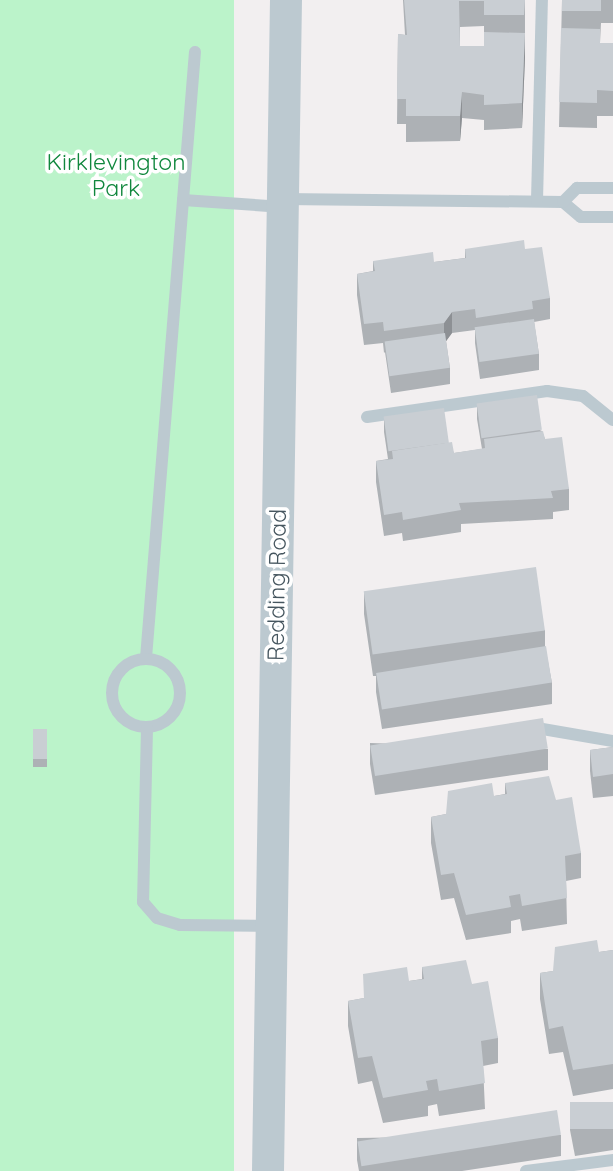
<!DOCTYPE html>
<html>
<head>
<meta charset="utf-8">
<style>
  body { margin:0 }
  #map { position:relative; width:613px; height:1171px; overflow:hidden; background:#f2eff0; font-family:Quicksand,sans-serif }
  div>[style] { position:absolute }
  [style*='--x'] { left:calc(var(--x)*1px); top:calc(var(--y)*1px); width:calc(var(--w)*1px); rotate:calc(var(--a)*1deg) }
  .green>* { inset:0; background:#bbf3ca; transform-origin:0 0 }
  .service>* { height:12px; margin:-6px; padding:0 6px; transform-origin:6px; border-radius:6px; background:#bcc9d0 }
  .service>.ring { margin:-6px; padding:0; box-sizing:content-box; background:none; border:12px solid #bcc9d0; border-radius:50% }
  .tertiary>* { height:32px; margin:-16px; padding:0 16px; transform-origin:16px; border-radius:16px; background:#bcc9d0 }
  .wall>* { inset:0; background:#adb1b5; transform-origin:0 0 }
  .shaded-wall>* { inset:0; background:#8d9094 }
  .building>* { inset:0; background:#c9ced3; transform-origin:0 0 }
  span { translate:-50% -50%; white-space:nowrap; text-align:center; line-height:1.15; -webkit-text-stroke:7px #fff; paint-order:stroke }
  .park-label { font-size:23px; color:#10873d }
  .street-label { font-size:23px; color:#46565f }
</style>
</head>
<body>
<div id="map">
  <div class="green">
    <div style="left:0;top:0;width:234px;height:1171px"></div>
  </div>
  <div class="service">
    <div style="--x:283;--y:199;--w:280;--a:0.6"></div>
    <div style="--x:563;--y:202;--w:23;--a:40"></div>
    <div style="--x:581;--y:217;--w:32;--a:0"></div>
    <div style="--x:183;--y:200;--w:100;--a:4"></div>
    <div style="--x:537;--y:201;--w:201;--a:-88.6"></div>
    <div style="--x:563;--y:202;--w:20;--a:-45"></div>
    <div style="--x:577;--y:188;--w:36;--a:0"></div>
    <div style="--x:367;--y:417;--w:182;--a:-8.2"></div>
    <div style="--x:547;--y:391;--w:36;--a:8"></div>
    <div style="--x:583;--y:396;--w:38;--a:39"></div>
    <div style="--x:146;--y:658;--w:608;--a:-85.38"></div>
    <div class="ring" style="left:112px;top:659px;width:56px;height:56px"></div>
    <div style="--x:531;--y:727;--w:83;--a:9.7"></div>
    <div style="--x:147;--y:728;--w:174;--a:91.3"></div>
    <div style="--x:143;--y:902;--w:21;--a:49"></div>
    <div style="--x:157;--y:918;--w:24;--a:17"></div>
    <div style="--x:180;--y:925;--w:92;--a:0.6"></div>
    <div style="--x:526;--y:1171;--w:88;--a:-7.2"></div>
  </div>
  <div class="tertiary">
    <div style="--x:268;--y:1171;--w:1171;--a:-89.12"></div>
  </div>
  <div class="wall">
    <div style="clip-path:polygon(evenodd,403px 0,525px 0,525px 58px,522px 128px,484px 130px,484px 120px,462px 118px,460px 141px,406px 142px,406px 124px,397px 124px,398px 34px,405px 35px,403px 0,484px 26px,484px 46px,460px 46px,460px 27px,484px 26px)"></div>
    <div style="clip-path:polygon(562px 0,613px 0,613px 23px,601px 23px,600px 43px,613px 43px,613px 116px,597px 116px,597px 128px,559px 127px)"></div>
    <div style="clip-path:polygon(465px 249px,525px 249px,550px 298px,550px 319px,534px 322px,539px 354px,539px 370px,480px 379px,475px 343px,475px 330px,452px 333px,446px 341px,450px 368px,450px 384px,391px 393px,385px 352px,384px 353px,383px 343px,364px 345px,357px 295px,357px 274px,373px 271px,373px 261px,434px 262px,465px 258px)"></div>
    <div style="clip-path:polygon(477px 404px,542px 431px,545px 439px,569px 489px,569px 510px,553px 512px,553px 519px,461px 524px,461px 532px,403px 541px,402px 533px,384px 536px,376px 482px,376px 461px,388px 459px,384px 432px,384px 417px,449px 443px,454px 453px,482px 449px,477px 419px)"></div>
    <div style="clip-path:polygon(364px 593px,545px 630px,545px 646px,552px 683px,552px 704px,382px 729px,376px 692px,376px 676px,373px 676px,364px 614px)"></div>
    <div style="left:33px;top:729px;width:14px;height:38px"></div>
    <div style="clip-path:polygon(370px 743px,548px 749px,548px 770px,375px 795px,370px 764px)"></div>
    <div style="clip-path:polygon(613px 747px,613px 796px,593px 798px,590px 771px,590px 750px)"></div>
    <div style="clip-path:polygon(505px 783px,556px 800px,581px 853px,581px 878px,566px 881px,567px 924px,522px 931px,520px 919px,511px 921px,511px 933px,466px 940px,454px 898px,441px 900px,431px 843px,431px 817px,446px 814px,494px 796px,505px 794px)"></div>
    <div style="clip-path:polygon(613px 950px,613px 1089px,573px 1096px,563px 1052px,549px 1054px,540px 999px,540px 973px,553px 971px,599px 952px)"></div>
    <div style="clip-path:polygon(422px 967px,472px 984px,498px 1038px,498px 1063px,483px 1066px,485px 1109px,439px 1116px,437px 1104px,428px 1106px,428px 1116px,383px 1123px,372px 1081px,358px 1084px,348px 1026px,348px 1001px,364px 998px,409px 981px,422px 979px)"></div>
    <div style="clip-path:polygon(613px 1102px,613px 1150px,575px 1156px,570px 1130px,570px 1108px)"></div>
    <div style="clip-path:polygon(561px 1135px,561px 1156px,462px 1171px,359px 1171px,357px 1160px,357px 1138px)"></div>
  </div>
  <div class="shaded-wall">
    <div style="clip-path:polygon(525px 33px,525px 58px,522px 128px,522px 103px)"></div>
    <div style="clip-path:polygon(462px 92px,462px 118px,460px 141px,460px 116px)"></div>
    <div style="clip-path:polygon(452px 312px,452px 333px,444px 344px,444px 323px)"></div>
  </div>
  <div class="building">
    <div style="clip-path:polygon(404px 0,525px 0,524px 15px,484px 15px,484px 1px,459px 1px,460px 46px,484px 46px,484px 32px,525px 33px,522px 103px,484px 105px,484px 95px,462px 92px,460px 116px,406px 116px,406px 99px,397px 99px,398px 34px,407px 35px)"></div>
    <div style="left:562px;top:0;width:39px;height:11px"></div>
    <div style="clip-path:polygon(561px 28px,600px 29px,600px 43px,613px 43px,613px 91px,597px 90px,597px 103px,559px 102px)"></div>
    <div style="clip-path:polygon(524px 240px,525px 249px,542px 247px,550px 298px,532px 301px,533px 309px,476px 318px,475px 309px,452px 312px,444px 323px,384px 331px,383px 322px,364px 324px,357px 274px,375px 271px,373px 261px,433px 252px,434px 262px,466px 258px,465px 249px)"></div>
    <div style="left:534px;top:319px;width:35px;height:60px;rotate:82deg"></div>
    <div style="left:445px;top:333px;width:35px;height:61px;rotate:82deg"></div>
    <div style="left:537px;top:395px;width:35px;height:61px;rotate:82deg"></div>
    <div style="left:444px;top:408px;width:35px;height:61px;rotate:82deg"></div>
    <div style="clip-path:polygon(543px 431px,545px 439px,562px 437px,569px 489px,551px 491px,553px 498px,459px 503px,461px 510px,403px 520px,402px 512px,384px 515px,376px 461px,393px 459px,392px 451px,452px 442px,454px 453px,485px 448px,484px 439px)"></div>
    <div style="left:536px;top:567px;width:64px;height:174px;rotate:82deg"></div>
    <div style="left:546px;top:646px;width:37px;height:172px;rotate:81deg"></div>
    <div style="left:543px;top:718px;width:31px;height:175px;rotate:81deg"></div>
    <div style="left:33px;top:729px;width:14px;height:30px"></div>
    <div style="clip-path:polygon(613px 747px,613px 774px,593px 777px,590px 750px)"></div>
    <div style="clip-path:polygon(549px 776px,556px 800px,572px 797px,581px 853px,565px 856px,567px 898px,522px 906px,520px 894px,509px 896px,511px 907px,466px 915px,454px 873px,441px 875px,431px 817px,446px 814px,448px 791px,492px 783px,494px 796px,507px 794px,505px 783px)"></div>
    <div style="clip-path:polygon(597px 940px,599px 952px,613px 950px,613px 1064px,573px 1070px,563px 1026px,549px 1029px,540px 973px,553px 971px,555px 947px)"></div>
    <div style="clip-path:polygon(466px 960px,472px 984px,488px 981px,498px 1038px,481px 1041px,485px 1083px,439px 1091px,437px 1079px,426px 1081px,428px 1090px,383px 1098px,372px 1056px,358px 1058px,348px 1001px,364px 998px,363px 974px,407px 967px,409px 981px,424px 979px,422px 967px)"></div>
    <div style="left:613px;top:1102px;width:27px;height:43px;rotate:90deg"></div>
    <div style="left:557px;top:1110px;width:25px;height:202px;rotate:81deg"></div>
  </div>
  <div class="park-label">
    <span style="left:116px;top:175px">Kirklevington<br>Park</span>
  </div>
  <div class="street-label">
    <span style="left:277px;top:585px;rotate:-89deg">Redding Road</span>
  </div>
</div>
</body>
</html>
